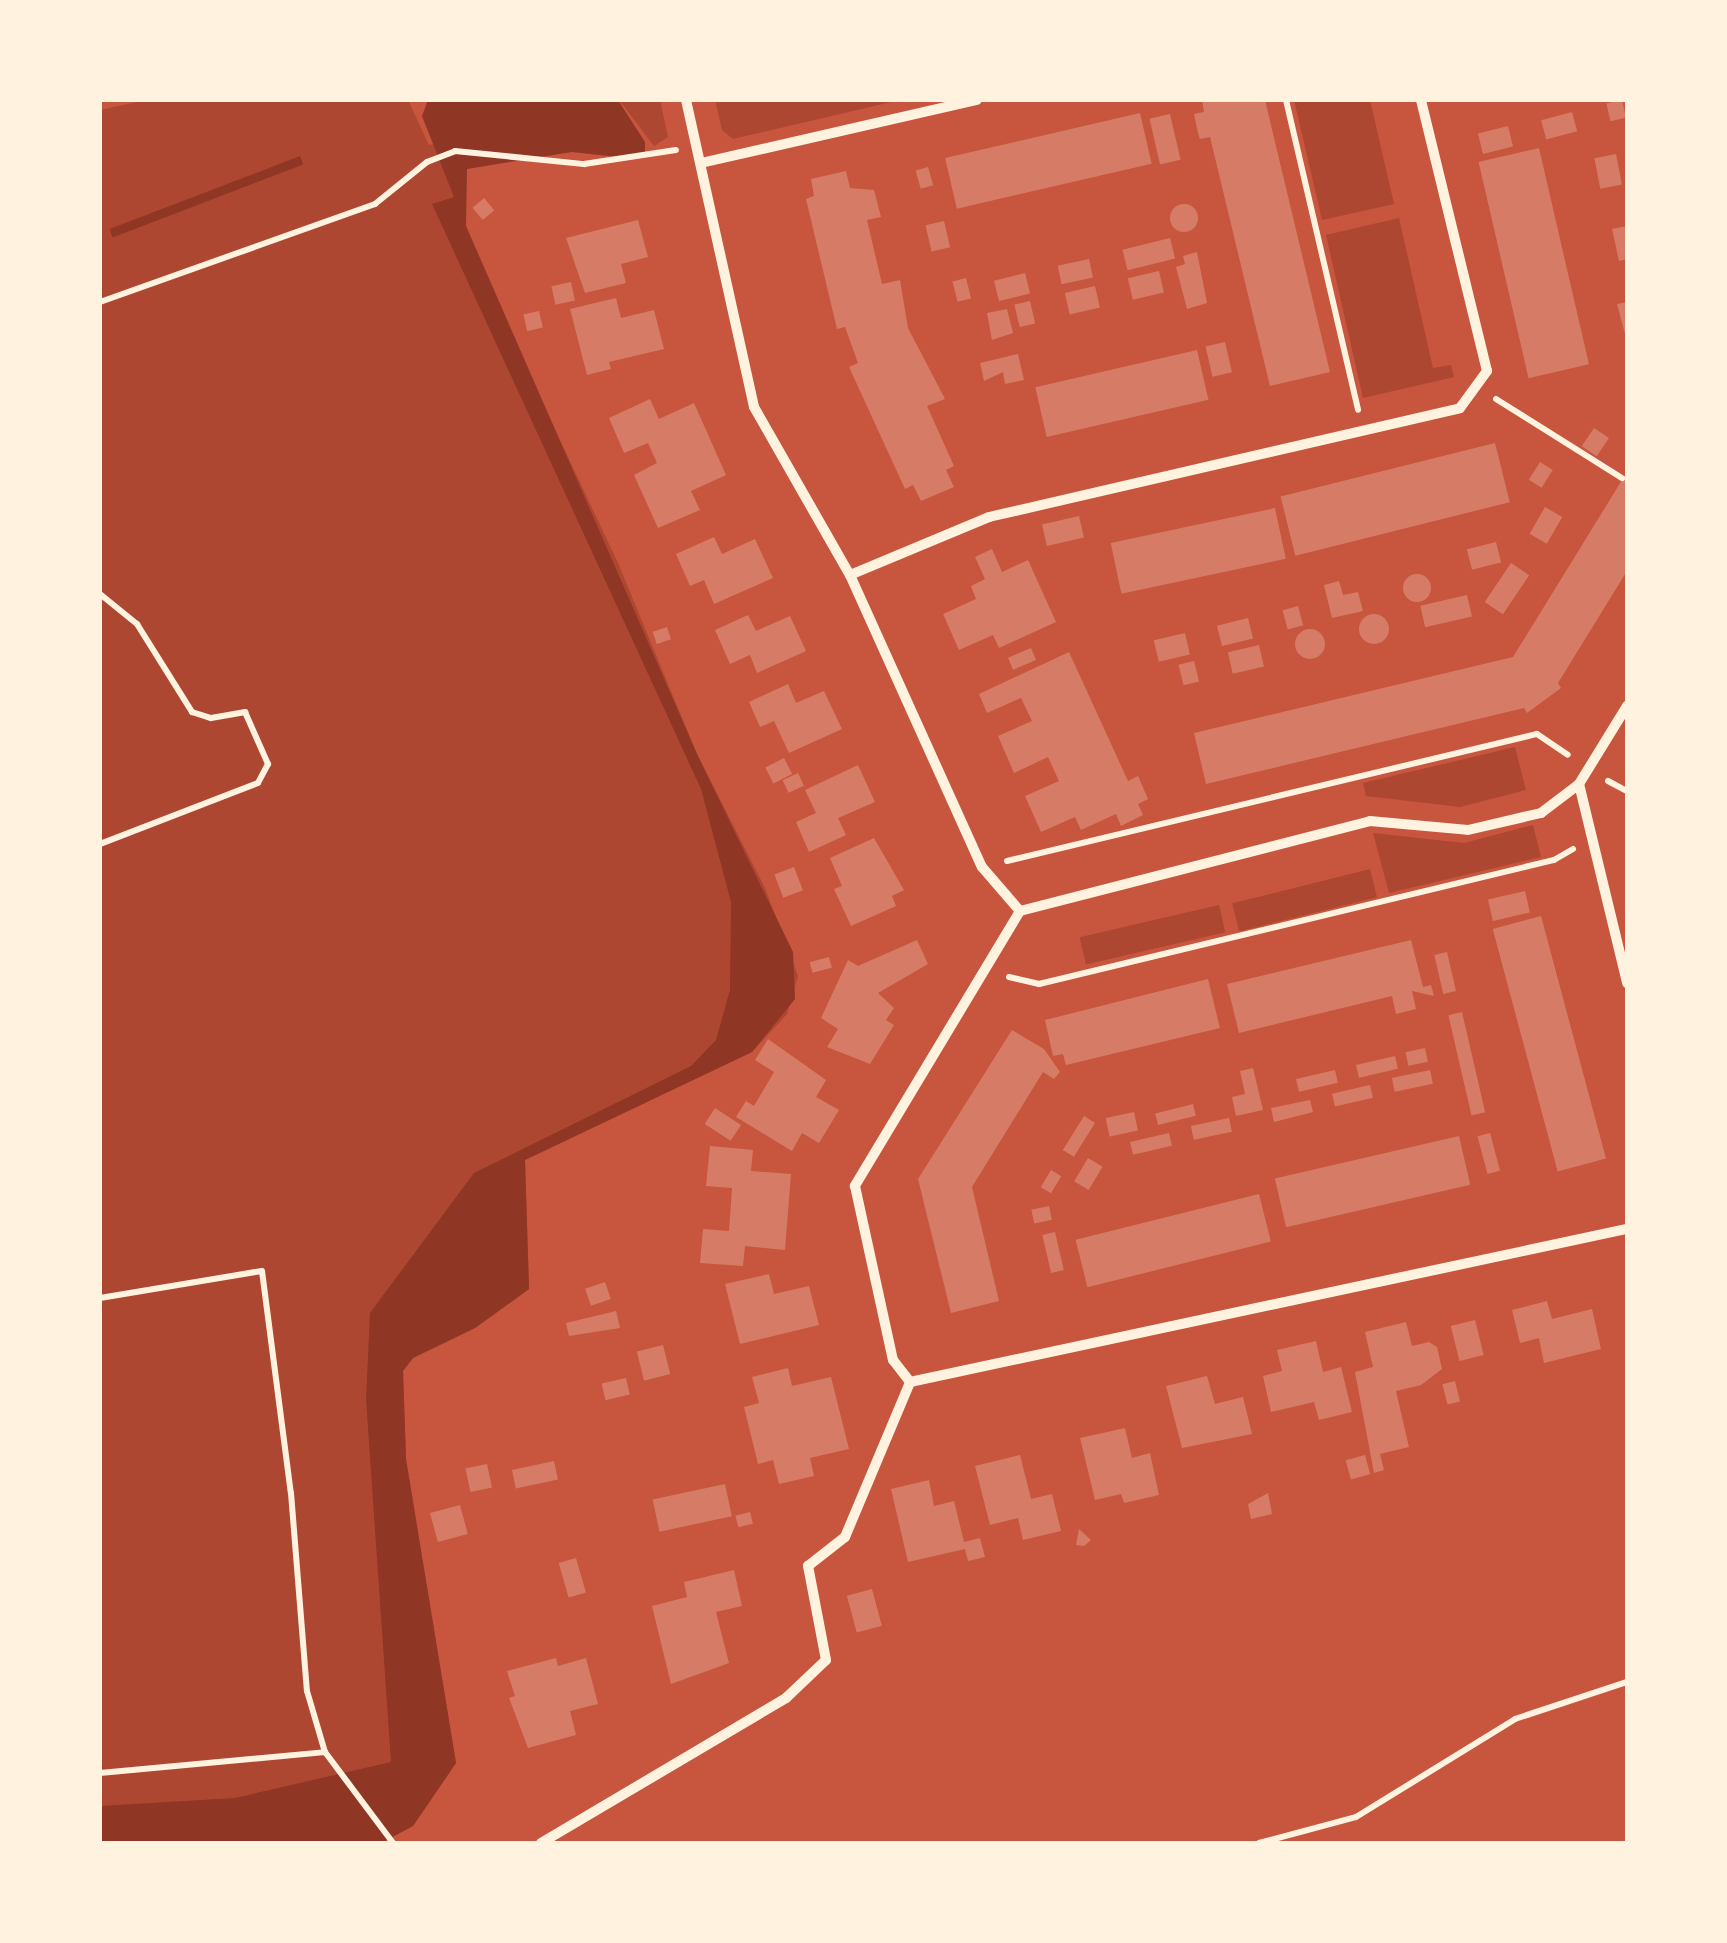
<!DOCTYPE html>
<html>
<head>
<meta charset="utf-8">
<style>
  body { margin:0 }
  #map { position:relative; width:1727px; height:1943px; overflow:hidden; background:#c8553d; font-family:Raleway,sans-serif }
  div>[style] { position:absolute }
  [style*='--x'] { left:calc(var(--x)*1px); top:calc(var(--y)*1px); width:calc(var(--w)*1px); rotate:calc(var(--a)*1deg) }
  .green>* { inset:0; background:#ae4732; transform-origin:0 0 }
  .water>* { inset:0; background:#8f3625; transform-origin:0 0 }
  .building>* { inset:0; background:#d67c66; transform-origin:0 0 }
  .round { border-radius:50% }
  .path>* { height:6px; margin:-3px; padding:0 3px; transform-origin:3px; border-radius:3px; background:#fff3e0 }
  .minor>* { height:10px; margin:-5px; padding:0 5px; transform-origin:5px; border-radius:5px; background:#fff3e0 }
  span { translate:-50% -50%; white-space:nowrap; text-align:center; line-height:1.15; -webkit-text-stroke:8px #fff3e0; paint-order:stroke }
  .frame { position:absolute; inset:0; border:102px solid #fff3e0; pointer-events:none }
</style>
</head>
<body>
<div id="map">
  <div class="green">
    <div style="clip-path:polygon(146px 100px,408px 100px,429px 145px,444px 142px,464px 186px,466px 226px,509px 332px,618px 563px,697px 754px,765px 888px,798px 976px,787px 1014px,752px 1052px,525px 1160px,529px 1289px,475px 1328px,413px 1358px,403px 1371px,406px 1459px,456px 1763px,413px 1826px,381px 1843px,100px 1843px,100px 110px)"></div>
    <div style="clip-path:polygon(619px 100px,660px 100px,668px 137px,654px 146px)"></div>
    <div style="clip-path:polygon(715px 100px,746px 101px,900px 100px,733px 139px,722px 130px)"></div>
    <div style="clip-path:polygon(1294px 100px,1370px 100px,1394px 204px,1322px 220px)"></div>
    <div style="clip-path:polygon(1399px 218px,1433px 368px,1451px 365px,1454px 377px,1363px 398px,1326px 235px)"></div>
    <div style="clip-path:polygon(1515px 747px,1526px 790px,1460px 807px,1366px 796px,1363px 783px)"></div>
    <div style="clip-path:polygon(1533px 825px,1541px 857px,1389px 893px,1373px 833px,1464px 843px)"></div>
    <div style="left:1370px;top:869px;width:29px;height:142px;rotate:76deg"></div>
    <div style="left:1219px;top:905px;width:28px;height:143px;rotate:77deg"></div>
  </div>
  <div class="water">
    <div style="clip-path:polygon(428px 100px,618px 100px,645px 142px,645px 155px,636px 159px,572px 152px,467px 169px,466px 226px,697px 754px,793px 952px,795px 999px,752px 1052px,525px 1160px,529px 1289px,475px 1328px,413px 1358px,403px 1371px,406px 1459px,456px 1763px,413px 1826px,381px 1843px,100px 1841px,100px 1806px,235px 1798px,391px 1762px,366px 1399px,370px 1313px,474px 1173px,691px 1066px,716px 1040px,730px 990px,731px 902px,701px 789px,432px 204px,454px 197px,422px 116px)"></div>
    <div style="left:300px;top:156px;width:9px;height:204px;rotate:69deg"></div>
  </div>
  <div class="building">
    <div style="clip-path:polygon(1202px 100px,1265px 100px,1330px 372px,1270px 386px,1210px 137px,1200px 139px,1198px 133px,1194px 114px,1204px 112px)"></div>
    <div style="left:1622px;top:100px;width:18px;height:16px;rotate:77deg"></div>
    <div style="left:1572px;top:112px;width:20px;height:32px;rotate:75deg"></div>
    <div style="left:1140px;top:113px;width:52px;height:200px;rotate:77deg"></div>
    <div style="left:1170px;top:114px;width:47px;height:21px;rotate:77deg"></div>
    <div style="left:1508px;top:126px;width:21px;height:31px;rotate:76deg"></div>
    <div style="left:1539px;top:148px;width:222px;height:62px;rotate:77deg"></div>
    <div style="left:1616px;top:154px;width:31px;height:22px;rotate:79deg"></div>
    <div style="left:928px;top:167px;width:19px;height:13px;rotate:74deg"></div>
    <div style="clip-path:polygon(846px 171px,850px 188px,874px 190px,881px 217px,867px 220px,882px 284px,900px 280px,908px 328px,945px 399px,927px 406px,954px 466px,946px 470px,954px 487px,921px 501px,913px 485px,905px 489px,849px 367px,858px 363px,845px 327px,837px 329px,806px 199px,814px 196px,811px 179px)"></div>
    <div style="left:484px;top:198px;width:16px;height:15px;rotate:50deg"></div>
    <div class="round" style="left:1170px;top:204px;width:28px;height:28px"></div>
    <div style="clip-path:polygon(638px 220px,648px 257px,621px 264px,626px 283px,585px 293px,566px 238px)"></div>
    <div style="left:944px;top:221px;width:27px;height:19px;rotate:77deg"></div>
    <div style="clip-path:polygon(1627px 226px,1627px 259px,1619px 261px,1612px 229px)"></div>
    <div style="left:1170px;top:238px;width:21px;height:49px;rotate:76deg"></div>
    <div style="clip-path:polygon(1197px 252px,1207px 303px,1187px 309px,1176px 267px,1185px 264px,1183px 256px)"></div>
    <div style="left:1089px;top:259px;width:19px;height:32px;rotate:78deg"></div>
    <div style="left:1159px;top:271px;width:22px;height:32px;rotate:77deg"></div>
    <div style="left:1025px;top:273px;width:21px;height:32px;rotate:76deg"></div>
    <div style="left:966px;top:278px;width:21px;height:14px;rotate:76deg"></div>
    <div style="left:571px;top:282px;width:19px;height:20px;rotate:78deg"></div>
    <div style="left:1095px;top:286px;width:22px;height:31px;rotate:77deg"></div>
    <div style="clip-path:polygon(616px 298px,621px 318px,654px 310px,664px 349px,609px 362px,611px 369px,587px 375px,570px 309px)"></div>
    <div style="left:1030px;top:301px;width:23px;height:16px;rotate:77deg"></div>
    <div style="clip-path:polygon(1627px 302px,1627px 338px,1626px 338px,1617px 304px)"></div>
    <div style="clip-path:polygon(1007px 309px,1013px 333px,992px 340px,987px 313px)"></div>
    <div style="left:539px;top:311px;width:17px;height:16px;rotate:77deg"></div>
    <div style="left:1225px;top:342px;width:31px;height:20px;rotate:77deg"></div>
    <div style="left:1197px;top:350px;width:51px;height:166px;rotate:77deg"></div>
    <div style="clip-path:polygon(1018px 354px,1024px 380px,1005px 384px,1003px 372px,984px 381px,980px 363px)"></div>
    <div style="clip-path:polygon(650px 399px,659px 419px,694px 403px,726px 475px,691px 491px,700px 510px,658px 528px,634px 475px,657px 463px,648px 443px,624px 453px,609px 418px)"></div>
    <div style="left:1594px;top:428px;width:18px;height:22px;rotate:34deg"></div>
    <div style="left:1495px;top:443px;width:61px;height:221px;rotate:76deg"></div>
    <div style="left:1540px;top:462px;width:15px;height:21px;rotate:32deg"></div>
    <div style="clip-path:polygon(1627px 472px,1627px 571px,1558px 683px,1561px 688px,1527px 713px,1524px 708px,1206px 784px,1194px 733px,1513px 657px)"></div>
    <div style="left:1545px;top:507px;width:20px;height:31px;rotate:30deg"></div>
    <div style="left:1275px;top:508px;width:52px;height:168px;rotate:78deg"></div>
    <div style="left:1079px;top:516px;width:22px;height:38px;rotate:77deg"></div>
    <div style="clip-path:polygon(714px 537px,722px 554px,755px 539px,773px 578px,714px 604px,704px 580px,690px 586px,676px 554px)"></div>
    <div style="left:1496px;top:542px;width:21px;height:30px;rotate:76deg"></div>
    <div style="clip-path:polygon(992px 549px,1002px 572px,1028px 560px,1056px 622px,999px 648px,993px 635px,959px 650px,943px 614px,976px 599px,971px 586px,985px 579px,975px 557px)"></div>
    <div style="left:1511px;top:563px;width:22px;height:47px;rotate:34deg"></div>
    <div class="round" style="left:1403px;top:574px;width:28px;height:28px"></div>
    <div style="clip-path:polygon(1339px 581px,1343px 595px,1358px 592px,1363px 611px,1332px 618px,1324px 585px)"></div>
    <div style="left:1467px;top:595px;width:22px;height:48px;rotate:77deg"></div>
    <div style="left:1298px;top:606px;width:20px;height:16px;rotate:75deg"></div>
    <div class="round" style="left:1359px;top:614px;width:30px;height:30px"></div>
    <div style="clip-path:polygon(748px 615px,756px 631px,790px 616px,806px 651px,757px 673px,750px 655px,730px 664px,715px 630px)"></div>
    <div style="left:1248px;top:618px;width:21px;height:32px;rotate:76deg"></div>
    <div style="left:667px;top:627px;width:13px;height:15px;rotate:72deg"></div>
    <div class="round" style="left:1295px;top:629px;width:30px;height:30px"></div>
    <div style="left:1185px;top:633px;width:22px;height:32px;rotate:77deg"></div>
    <div style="left:1259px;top:645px;width:22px;height:32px;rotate:77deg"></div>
    <div style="left:1031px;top:648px;width:13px;height:25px;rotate:67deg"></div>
    <div style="clip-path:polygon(1069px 652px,1128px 781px,1138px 776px,1148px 799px,1138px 804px,1143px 815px,1121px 826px,1116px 814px,1081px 830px,1075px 817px,1041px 832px,1025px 796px,1059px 781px,1048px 757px,1014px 773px,998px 736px,1032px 721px,1021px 698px,987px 713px,979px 694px)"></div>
    <div style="left:1194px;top:661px;width:21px;height:16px;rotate:76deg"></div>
    <div style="clip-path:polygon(788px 684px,796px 703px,824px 691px,842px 729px,789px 753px,774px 721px,760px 727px,749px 702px)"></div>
    <div style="left:784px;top:758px;width:18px;height:21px;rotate:63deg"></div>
    <div style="clip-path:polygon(858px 765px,875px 802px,838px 818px,846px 835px,809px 852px,796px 822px,816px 813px,805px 790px)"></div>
    <div style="left:798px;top:773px;width:14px;height:17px;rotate:65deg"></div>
    <div style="clip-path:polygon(874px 838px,904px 890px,892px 896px,896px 906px,851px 926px,834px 889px,842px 886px,830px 858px)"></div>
    <div style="left:794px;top:867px;width:25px;height:21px;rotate:69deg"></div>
    <div style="left:1525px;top:891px;width:22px;height:38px;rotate:77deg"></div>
    <div style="left:1541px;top:916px;width:251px;height:50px;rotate:75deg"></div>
    <div style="clip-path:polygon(917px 940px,928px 964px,878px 993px,894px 1008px,886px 1020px,894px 1025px,870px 1064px,827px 1047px,838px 1029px,821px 1018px,848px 960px,858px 966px)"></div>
    <div style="clip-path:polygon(1411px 940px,1423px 987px,1431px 985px,1434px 996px,1412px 991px,1416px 1009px,1396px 1014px,1392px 996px,1239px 1033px,1227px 984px)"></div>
    <div style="left:1447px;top:952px;width:40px;height:13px;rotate:77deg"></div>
    <div style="left:829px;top:957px;width:11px;height:20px;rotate:75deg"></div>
    <div style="clip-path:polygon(1208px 979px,1220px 1028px,1066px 1065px,1063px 1054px,1053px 1056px,1045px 1020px)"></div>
    <div style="left:1462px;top:1012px;width:103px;height:14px;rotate:77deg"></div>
    <div style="clip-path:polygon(1012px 1030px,1044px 1049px,1060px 1072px,1054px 1079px,1043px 1072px,972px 1187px,999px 1301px,951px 1313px,918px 1179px)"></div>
    <div style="clip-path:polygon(768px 1039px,826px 1080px,816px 1097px,839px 1110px,819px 1143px,802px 1133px,792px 1151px,736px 1117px,746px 1101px,754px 1106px,774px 1072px,755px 1060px)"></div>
    <div style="left:1425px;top:1048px;width:14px;height:20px;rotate:78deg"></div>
    <div style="left:1395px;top:1056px;width:13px;height:40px;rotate:77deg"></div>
    <div style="clip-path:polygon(1253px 1068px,1263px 1110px,1236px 1116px,1232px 1097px,1245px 1094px,1240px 1071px)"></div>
    <div style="left:1335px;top:1070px;width:13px;height:40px;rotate:77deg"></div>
    <div style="left:1430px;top:1070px;width:14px;height:39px;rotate:78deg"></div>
    <div style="left:1370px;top:1085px;width:13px;height:39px;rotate:77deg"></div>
    <div style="clip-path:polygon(1310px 1100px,1313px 1112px,1274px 1122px,1271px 1108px)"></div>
    <div style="left:1193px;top:1104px;width:12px;height:39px;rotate:76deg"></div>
    <div style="left:715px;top:1108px;width:31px;height:19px;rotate:33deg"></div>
    <div style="left:1134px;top:1112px;width:19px;height:29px;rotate:78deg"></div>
    <div style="left:1084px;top:1116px;width:13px;height:40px;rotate:32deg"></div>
    <div style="left:1229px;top:1118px;width:14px;height:39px;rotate:78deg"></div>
    <div style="left:1169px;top:1133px;width:13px;height:40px;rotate:77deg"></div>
    <div style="left:1490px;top:1133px;width:39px;height:13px;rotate:75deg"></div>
    <div style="left:1459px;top:1136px;width:50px;height:189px;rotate:77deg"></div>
    <div style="clip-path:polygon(710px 1146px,753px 1150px,751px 1171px,791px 1174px,785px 1250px,745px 1246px,743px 1266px,700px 1263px,703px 1229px,729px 1231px,732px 1188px,706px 1186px)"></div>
    <div style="left:1088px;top:1158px;width:17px;height:27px;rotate:31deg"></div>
    <div style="left:1051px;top:1170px;width:12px;height:20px;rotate:31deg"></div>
    <div style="left:1259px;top:1194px;width:49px;height:189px;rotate:76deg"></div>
    <div style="left:1049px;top:1206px;width:14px;height:18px;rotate:78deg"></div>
    <div style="left:1055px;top:1232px;width:39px;height:13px;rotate:77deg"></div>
    <div style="clip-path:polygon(769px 1274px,774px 1294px,809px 1286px,819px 1325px,740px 1344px,725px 1284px)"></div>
    <div style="left:605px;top:1282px;width:18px;height:21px;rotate:71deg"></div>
    <div style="clip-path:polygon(1547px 1301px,1552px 1319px,1592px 1309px,1601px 1349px,1544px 1363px,1539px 1338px,1520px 1343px,1512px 1310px)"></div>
    <div style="clip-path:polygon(616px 1311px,620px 1328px,569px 1336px,566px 1323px)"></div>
    <div style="left:1475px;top:1320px;width:36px;height:25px;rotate:76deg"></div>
    <div style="clip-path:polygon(1406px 1322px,1412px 1346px,1429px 1342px,1437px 1347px,1442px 1369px,1421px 1385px,1396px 1391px,1409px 1447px,1380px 1454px,1384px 1470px,1374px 1473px,1355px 1372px,1373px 1367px,1365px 1332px)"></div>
    <div style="clip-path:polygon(1316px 1341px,1323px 1372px,1341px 1367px,1352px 1412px,1319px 1420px,1314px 1402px,1271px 1412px,1263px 1376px,1282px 1371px,1277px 1350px)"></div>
    <div style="left:663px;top:1345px;width:30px;height:27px;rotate:76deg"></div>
    <div style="clip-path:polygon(788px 1368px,792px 1386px,831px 1377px,849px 1449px,810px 1458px,814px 1476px,779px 1484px,773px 1460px,758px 1464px,744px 1407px,759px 1403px,752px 1377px)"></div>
    <div style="clip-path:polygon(1207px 1376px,1215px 1404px,1243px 1397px,1252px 1434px,1182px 1448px,1166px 1386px)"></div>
    <div style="left:626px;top:1378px;width:17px;height:25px;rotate:77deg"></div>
    <div style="left:1455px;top:1381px;width:21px;height:13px;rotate:76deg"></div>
    <div style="clip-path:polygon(1125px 1428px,1132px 1458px,1150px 1453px,1159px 1495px,1124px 1503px,1121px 1494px,1095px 1500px,1080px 1438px)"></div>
    <div style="clip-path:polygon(1020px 1455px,1031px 1499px,1052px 1494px,1061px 1531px,1023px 1540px,1018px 1518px,990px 1525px,975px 1466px)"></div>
    <div style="left:1365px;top:1455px;width:20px;height:20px;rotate:75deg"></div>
    <div style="left:554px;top:1461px;width:19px;height:43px;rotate:78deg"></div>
    <div style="left:487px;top:1464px;width:24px;height:22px;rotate:78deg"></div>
    <div style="clip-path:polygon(929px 1480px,934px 1506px,954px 1501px,964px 1542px,980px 1538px,985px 1557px,968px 1561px,965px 1549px,908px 1562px,891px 1489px)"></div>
    <div style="left:725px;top:1484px;width:33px;height:74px;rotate:78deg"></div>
    <div style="clip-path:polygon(1268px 1493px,1272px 1514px,1251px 1519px,1248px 1504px)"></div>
    <div style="left:460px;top:1505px;width:30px;height:31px;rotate:75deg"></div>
    <div style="left:750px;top:1512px;width:12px;height:15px;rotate:76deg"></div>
    <div style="clip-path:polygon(1079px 1529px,1091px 1540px,1084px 1546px,1076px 1545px)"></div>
    <div style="left:576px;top:1558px;width:36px;height:18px;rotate:74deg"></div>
    <div style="clip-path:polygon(734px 1570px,742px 1606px,716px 1612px,729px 1663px,671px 1684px,652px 1606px,687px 1597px,684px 1582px)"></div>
    <div style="left:872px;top:1589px;width:38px;height:26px;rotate:75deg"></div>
    <div style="clip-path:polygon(556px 1658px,558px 1666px,586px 1658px,598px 1704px,570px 1711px,576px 1735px,528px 1748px,509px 1698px,515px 1696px,507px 1671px)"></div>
  </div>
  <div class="path">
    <div style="--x:1286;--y:100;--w:318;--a:76.9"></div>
    <div style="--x:100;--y:302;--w:292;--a:-19.6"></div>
    <div style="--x:375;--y:204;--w:67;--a:-38.9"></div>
    <div style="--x:427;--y:162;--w:30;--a:-21"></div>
    <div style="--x:455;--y:151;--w:130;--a:5.8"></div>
    <div style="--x:584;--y:164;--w:93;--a:-8.7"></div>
    <div style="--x:1496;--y:399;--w:149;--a:32.1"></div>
    <div style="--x:100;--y:594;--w:48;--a:39"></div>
    <div style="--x:137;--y:624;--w:104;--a:58"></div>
    <div style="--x:192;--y:712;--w:20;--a:18"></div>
    <div style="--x:211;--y:718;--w:35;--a:-10"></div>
    <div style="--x:245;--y:712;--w:57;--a:66.1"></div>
    <div style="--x:268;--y:764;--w:21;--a:118"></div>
    <div style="--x:258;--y:783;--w:169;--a:158.9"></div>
    <div style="--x:1608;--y:781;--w:21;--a:28"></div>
    <div style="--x:1007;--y:861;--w:545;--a:-13.48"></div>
    <div style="--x:1537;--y:734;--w:37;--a:34"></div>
    <div style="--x:1009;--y:977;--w:31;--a:13"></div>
    <div style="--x:1039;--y:984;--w:530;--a:-13.54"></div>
    <div style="--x:1554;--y:860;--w:22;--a:-30"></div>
    <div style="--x:100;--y:1298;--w:164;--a:-9.5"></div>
    <div style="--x:262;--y:1271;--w:224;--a:82.6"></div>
    <div style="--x:291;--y:1493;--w:199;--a:85.4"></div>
    <div style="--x:307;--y:1691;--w:64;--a:73.6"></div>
    <div style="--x:325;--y:1752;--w:114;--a:53.2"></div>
    <div style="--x:100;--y:1773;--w:226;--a:-5.3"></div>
    <div style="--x:1259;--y:1843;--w:100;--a:-15"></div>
    <div style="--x:1356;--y:1817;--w:187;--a:-31.6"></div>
    <div style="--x:1515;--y:1719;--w:118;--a:-18.3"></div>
  </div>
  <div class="minor">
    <div style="--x:686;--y:100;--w:314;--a:77.5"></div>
    <div style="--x:754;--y:407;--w:193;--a:60.3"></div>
    <div style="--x:850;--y:575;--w:320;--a:65.7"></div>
    <div style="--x:982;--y:867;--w:58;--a:49.2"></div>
    <div style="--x:1020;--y:911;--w:361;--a:-14.4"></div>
    <div style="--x:1370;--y:821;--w:98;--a:5.2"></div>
    <div style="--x:1468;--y:830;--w:75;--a:-13.1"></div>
    <div style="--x:1541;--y:813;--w:48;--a:-37.3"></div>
    <div style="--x:1579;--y:784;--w:92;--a:-58.4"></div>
    <div style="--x:701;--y:163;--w:283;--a:-12.9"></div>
    <div style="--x:850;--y:575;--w:151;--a:-22.6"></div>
    <div style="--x:989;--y:517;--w:483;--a:-13"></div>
    <div style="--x:1460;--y:408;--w:46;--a:-53.9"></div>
    <div style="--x:1487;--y:371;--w:279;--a:-103.7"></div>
    <div style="--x:1579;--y:784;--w:205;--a:76.4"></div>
    <div style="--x:1020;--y:911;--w:321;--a:121"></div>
    <div style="--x:855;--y:1186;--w:178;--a:77.7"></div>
    <div style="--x:893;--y:1360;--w:28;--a:52"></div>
    <div style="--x:910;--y:1382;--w:733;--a:-12.05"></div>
    <div style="--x:541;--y:1843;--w:285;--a:-30.6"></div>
    <div style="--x:786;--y:1698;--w:55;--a:-43.5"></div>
    <div style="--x:826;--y:1660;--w:96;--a:-100.8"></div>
    <div style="--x:808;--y:1566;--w:47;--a:-38.1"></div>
    <div style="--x:845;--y:1537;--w:168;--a:-67.2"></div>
  </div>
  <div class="frame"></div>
</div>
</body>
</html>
